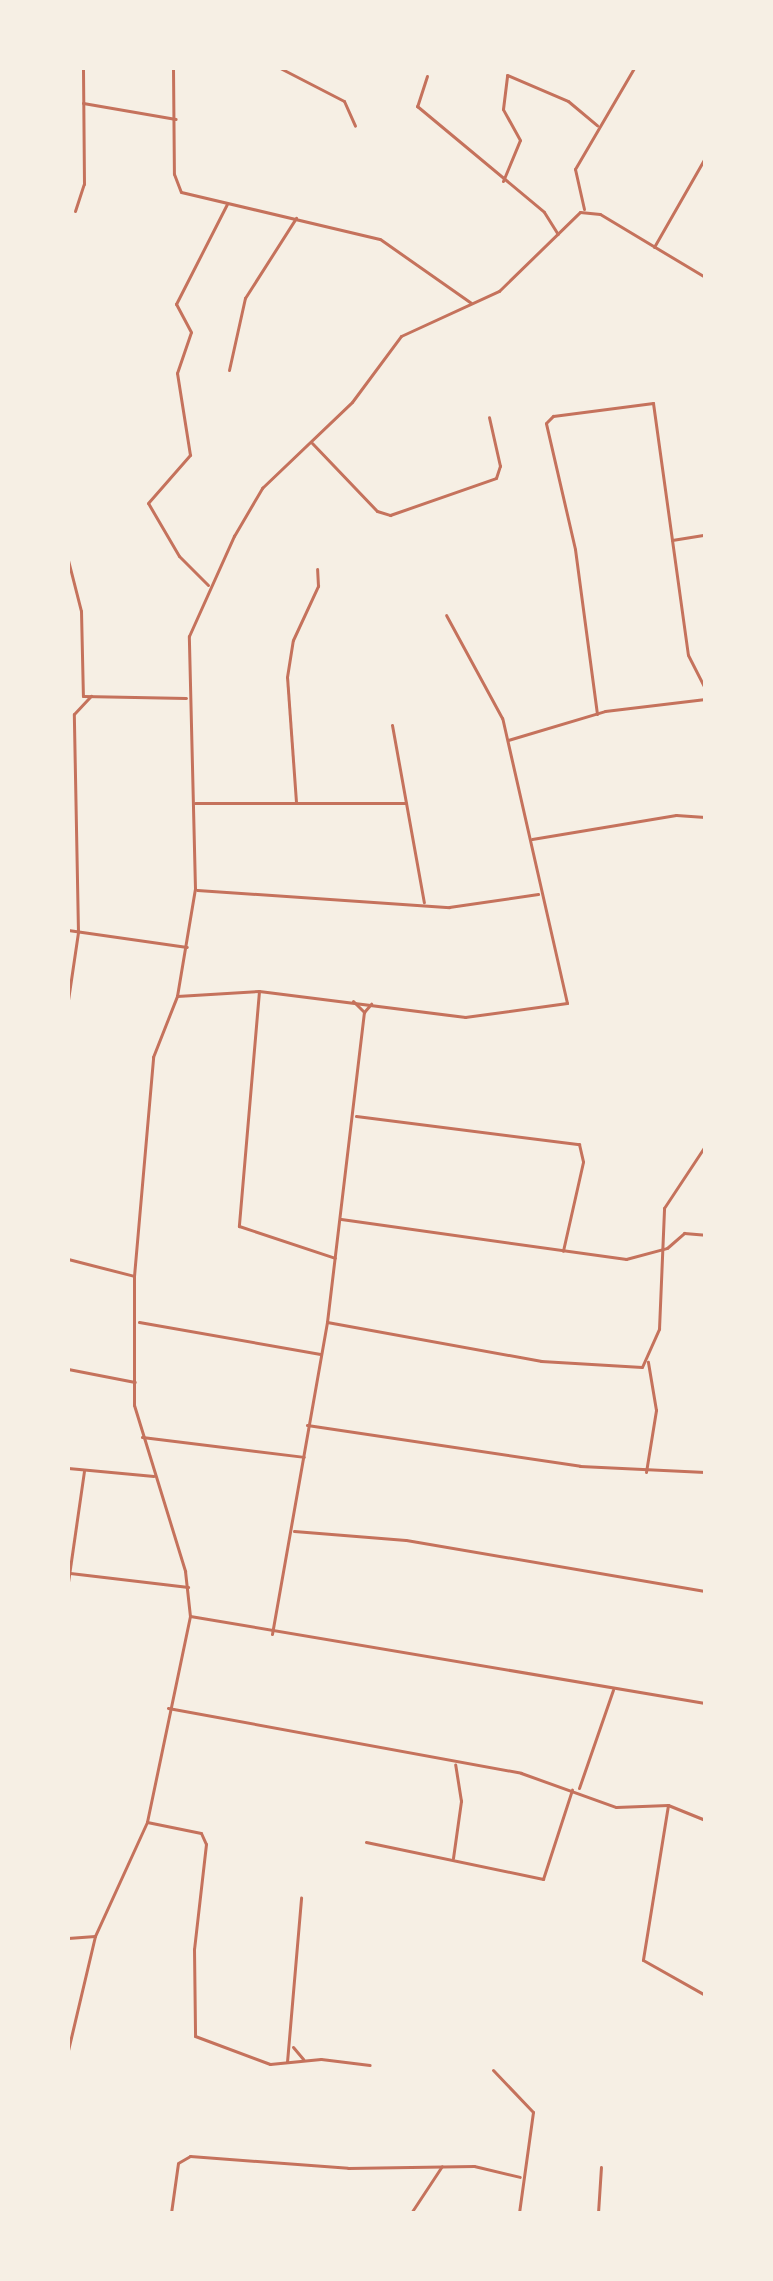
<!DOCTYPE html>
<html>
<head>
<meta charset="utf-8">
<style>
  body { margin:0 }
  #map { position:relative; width:773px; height:2281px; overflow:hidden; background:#f6efe4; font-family:Karla,sans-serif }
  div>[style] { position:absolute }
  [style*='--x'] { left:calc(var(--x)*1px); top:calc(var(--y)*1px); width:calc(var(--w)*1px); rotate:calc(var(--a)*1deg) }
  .minor>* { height:3px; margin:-1.5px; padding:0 1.5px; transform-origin:1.5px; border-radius:1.5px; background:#c5725c }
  span { translate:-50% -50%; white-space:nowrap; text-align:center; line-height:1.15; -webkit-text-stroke:7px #f6efe4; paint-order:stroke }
  .frame { position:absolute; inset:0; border:70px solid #f6efe4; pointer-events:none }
</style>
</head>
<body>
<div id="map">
  <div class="minor">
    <div style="--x:173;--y:68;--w:106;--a:89.5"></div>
    <div style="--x:174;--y:174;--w:19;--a:69"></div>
    <div style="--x:181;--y:192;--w:204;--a:13.3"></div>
    <div style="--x:380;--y:239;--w:111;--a:35.1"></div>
    <div style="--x:280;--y:68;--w:72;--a:27.3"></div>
    <div style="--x:344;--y:101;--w:27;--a:66"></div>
    <div style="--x:427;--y:76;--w:32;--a:108"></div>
    <div style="--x:417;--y:106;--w:165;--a:39.8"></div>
    <div style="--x:544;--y:212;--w:26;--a:58"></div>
    <div style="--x:83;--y:103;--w:94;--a:9.8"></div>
    <div style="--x:503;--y:181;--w:44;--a:-67.5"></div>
    <div style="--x:520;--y:140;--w:35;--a:-119"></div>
    <div style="--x:503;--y:109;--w:34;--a:-83"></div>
    <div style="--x:507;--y:75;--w:66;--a:23.1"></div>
    <div style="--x:568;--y:101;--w:38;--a:40"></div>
    <div style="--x:584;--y:209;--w:41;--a:-102.7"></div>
    <div style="--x:575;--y:169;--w:117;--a:-59.7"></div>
    <div style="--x:75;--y:211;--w:28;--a:-72"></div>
    <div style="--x:84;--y:184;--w:116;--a:-90.5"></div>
    <div style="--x:654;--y:247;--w:103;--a:-60.2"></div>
    <div style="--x:229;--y:370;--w:74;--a:-77.5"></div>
    <div style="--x:245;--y:298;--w:95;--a:-57.5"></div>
    <div style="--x:312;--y:443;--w:94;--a:46.3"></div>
    <div style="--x:377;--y:511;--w:14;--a:17"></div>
    <div style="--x:390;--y:515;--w:112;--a:-19.2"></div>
    <div style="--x:496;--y:478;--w:13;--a:-72"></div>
    <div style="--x:500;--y:466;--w:50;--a:-102.7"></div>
    <div style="--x:672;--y:540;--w:33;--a:-9"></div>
    <div style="--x:68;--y:560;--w:53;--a:75.7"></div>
    <div style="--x:81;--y:611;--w:85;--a:88.7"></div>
    <div style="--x:83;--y:696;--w:103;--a:1.1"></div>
    <div style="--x:208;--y:585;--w:41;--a:-135"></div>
    <div style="--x:179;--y:556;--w:61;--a:-120.3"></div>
    <div style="--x:148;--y:503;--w:64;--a:-48.8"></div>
    <div style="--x:190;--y:455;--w:83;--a:-99"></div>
    <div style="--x:177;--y:373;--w:43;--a:-71.1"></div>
    <div style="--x:191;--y:332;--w:32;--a:-118"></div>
    <div style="--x:176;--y:304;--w:112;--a:-63"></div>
    <div style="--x:597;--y:714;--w:166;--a:-97.6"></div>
    <div style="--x:575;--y:549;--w:129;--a:-103"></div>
    <div style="--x:546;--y:423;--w:10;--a:-45"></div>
    <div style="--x:553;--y:416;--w:101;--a:-7.4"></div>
    <div style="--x:653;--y:403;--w:254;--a:82.1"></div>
    <div style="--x:688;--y:655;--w:38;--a:63"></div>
    <div style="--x:392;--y:725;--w:180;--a:79.8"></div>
    <div style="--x:508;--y:740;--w:101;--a:-16.6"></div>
    <div style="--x:605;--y:711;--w:101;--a:-6.8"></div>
    <div style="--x:296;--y:802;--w:125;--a:-94.1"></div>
    <div style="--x:287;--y:677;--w:37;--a:-81"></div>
    <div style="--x:293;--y:640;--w:60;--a:-65.2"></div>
    <div style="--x:318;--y:586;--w:17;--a:-93"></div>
    <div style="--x:195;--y:803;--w:211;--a:0"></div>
    <div style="--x:532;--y:839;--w:146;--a:-9.5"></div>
    <div style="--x:676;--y:815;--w:29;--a:4"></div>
    <div style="--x:197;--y:890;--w:253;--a:3.9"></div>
    <div style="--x:449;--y:907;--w:90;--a:-8.3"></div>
    <div style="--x:68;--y:930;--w:120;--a:8.1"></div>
    <div style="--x:259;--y:991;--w:236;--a:94.9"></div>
    <div style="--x:239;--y:1226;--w:101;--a:18.4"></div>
    <div style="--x:177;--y:996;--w:82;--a:-3.5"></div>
    <div style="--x:259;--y:991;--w:208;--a:7.2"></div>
    <div style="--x:465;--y:1017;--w:103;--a:-7.8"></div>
    <div style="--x:567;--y:1003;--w:292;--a:-102.8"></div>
    <div style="--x:502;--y:718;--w:117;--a:-118.5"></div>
    <div style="--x:68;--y:1000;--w:69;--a:-81.6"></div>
    <div style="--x:78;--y:932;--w:218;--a:-91.1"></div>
    <div style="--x:74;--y:714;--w:25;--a:-47"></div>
    <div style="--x:353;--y:1001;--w:16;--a:45"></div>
    <div style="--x:356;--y:1116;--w:225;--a:7.2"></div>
    <div style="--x:579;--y:1144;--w:18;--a:77"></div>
    <div style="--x:583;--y:1162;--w:91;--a:102.7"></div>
    <div style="--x:341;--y:1219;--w:288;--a:8"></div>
    <div style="--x:626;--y:1259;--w:42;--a:-15"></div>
    <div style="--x:667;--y:1248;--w:23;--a:-41"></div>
    <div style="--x:684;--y:1233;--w:21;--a:5"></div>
    <div style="--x:68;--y:1259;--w:68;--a:14.4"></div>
    <div style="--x:134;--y:1276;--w:129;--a:90"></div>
    <div style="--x:134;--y:1405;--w:174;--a:72.9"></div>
    <div style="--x:185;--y:1571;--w:45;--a:83.7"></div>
    <div style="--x:190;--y:1616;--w:210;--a:101.8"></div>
    <div style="--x:147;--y:1822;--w:125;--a:114.5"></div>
    <div style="--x:95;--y:1936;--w:117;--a:103.3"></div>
    <div style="--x:134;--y:1276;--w:220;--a:-85"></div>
    <div style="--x:153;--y:1057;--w:66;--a:-68.5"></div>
    <div style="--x:177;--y:996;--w:109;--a:-80.5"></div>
    <div style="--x:195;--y:889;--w:253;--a:-91.4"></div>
    <div style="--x:189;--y:636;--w:110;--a:-65.8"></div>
    <div style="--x:234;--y:536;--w:56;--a:-59.7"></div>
    <div style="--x:262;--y:488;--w:124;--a:-43.7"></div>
    <div style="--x:352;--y:402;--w:82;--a:-53.4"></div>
    <div style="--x:401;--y:336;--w:108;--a:-24.7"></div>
    <div style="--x:499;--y:291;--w:113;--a:-44.3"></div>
    <div style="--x:580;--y:212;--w:20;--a:6"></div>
    <div style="--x:600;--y:214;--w:122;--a:31"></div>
    <div style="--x:139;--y:1322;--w:184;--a:10"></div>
    <div style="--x:327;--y:1322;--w:218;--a:10.3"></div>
    <div style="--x:541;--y:1361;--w:101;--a:3.4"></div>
    <div style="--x:642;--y:1367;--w:42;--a:-65.9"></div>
    <div style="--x:659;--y:1329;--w:121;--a:-87.6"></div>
    <div style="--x:664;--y:1208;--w:74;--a:-56.5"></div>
    <div style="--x:68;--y:1369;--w:68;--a:11"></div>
    <div style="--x:307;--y:1425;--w:276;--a:8.5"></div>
    <div style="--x:580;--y:1466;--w:125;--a:2.7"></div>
    <div style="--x:142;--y:1437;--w:163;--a:7"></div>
    <div style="--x:68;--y:1468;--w:86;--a:5.3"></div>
    <div style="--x:646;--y:1472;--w:63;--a:-80.8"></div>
    <div style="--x:656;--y:1410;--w:49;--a:-99.5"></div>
    <div style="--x:294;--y:1531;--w:112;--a:4.6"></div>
    <div style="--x:406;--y:1540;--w:303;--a:9.7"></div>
    <div style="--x:70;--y:1573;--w:119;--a:6.8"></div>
    <div style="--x:68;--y:1582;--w:112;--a:-81.8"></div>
    <div style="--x:190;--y:1616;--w:522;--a:9.59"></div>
    <div style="--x:272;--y:1634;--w:317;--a:-80"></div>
    <div style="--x:327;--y:1322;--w:312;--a:-83.2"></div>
    <div style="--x:364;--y:1012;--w:11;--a:-49"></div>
    <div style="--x:168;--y:1708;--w:359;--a:10.4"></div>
    <div style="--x:521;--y:1773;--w:101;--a:19.7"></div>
    <div style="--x:616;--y:1807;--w:52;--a:-2.2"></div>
    <div style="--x:668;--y:1805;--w:40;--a:22"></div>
    <div style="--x:579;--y:1788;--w:104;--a:-70.9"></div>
    <div style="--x:668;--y:1805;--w:157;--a:99.2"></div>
    <div style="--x:643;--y:1960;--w:71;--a:29.4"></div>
    <div style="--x:147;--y:1822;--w:55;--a:11.5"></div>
    <div style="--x:201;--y:1833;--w:12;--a:66"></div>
    <div style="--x:206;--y:1844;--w:106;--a:96.5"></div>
    <div style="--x:194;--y:1949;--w:87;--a:89.3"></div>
    <div style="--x:195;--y:2036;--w:80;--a:20.5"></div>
    <div style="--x:270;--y:2064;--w:51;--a:-5.6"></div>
    <div style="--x:321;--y:2059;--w:49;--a:7"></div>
    <div style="--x:366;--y:1842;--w:181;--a:11.8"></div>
    <div style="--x:543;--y:1879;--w:94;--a:-72"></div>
    <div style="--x:453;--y:1858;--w:58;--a:-82"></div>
    <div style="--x:461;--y:1801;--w:37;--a:-99"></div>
    <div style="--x:68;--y:1938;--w:27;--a:-4"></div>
    <div style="--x:293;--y:2047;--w:16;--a:50"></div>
    <div style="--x:287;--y:2062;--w:165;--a:-85.1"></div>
    <div style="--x:493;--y:2070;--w:58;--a:46.4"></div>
    <div style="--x:533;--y:2112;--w:102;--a:97.9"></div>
    <div style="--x:171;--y:2213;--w:50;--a:-82"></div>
    <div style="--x:178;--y:2163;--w:14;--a:-30"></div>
    <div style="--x:190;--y:2156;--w:158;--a:4.3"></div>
    <div style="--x:348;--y:2168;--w:126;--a:-0.9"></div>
    <div style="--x:474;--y:2166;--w:47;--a:13.4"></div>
    <div style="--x:411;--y:2213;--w:56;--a:-56.6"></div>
    <div style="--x:598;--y:2213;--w:46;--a:-86.3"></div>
  </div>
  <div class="frame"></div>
</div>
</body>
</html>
